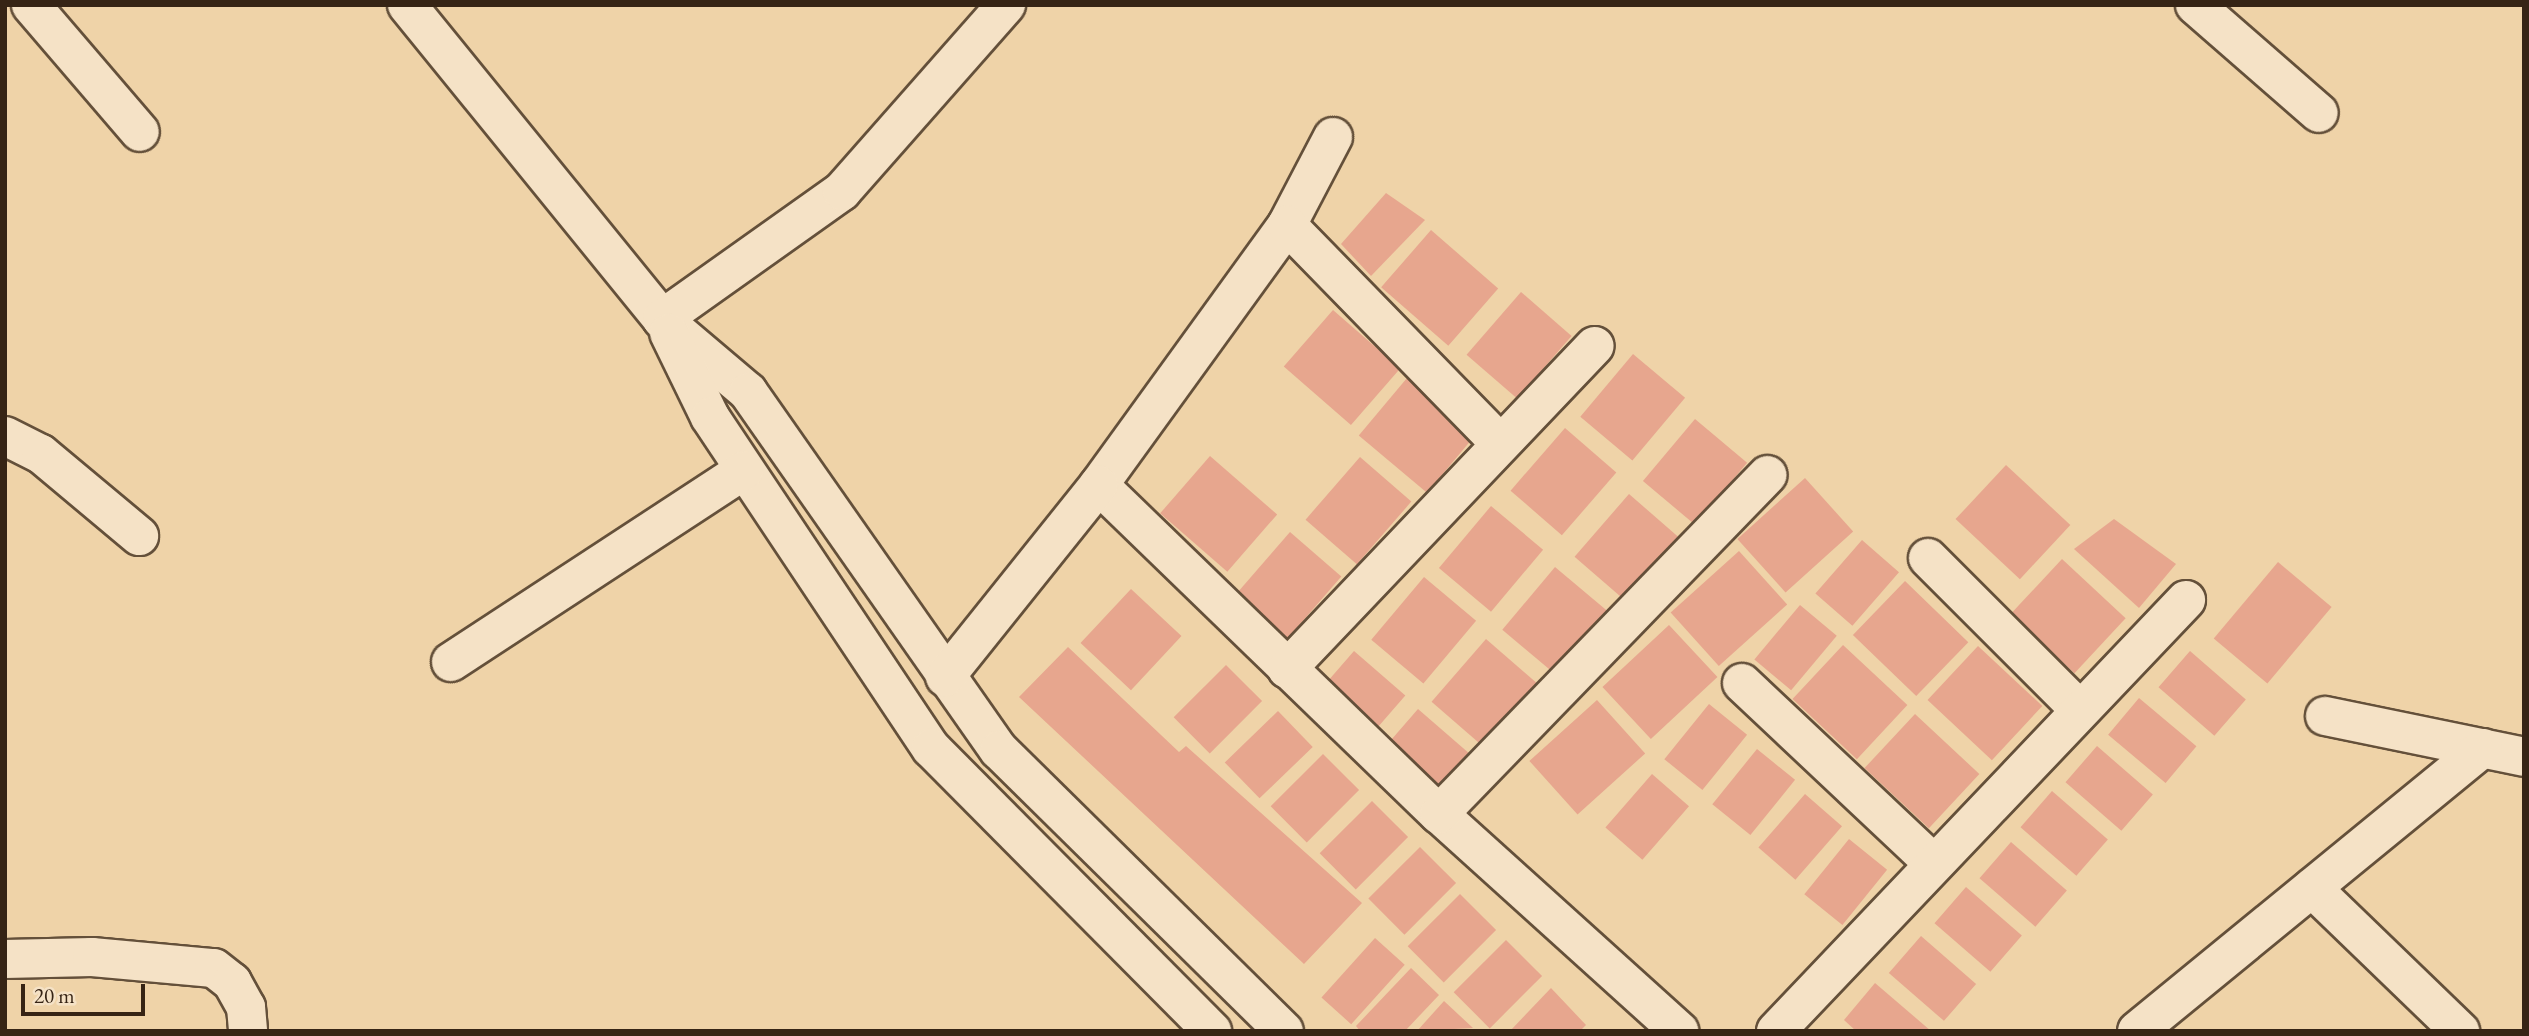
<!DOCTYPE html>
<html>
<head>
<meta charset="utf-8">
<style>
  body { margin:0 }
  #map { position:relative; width:2529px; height:1036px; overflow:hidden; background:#efd3a8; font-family:"EB Garamond",serif }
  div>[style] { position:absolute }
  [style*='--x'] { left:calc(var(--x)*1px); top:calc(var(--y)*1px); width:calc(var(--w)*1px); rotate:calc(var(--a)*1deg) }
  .building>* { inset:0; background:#e7a68e; transform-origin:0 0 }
  .roads { filter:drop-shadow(2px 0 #64503a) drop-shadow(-2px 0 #64503a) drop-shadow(0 2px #64503a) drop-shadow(0 -2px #64503a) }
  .minor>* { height:38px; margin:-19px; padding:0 19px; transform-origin:19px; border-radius:19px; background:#f5e2c6 }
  span { translate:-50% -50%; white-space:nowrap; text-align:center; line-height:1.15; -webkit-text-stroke:5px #f5e2c6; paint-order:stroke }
  .frame { position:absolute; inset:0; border:7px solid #362415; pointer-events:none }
  .scale { position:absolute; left:21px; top:984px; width:124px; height:32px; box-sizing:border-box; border:4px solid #362415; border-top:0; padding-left:9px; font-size:21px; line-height:24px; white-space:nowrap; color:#362415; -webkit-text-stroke:5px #f5e2c6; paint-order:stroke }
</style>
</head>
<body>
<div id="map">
  <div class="building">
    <div style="clip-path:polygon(1386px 193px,1425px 220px,1371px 276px,1341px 244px)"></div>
    <div style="left:1431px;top:230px;width:89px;height:76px;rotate:41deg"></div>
    <div style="left:1521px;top:292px;width:67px;height:83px;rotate:41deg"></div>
    <div style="left:1333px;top:310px;width:89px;height:75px;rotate:41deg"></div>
    <div style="left:1633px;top:354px;width:68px;height:82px;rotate:40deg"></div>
    <div style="left:1407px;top:378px;width:89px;height:75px;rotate:40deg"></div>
    <div style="left:1695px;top:419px;width:68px;height:81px;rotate:40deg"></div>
    <div style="left:1565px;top:428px;width:68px;height:83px;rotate:41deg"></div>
    <div style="left:1210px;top:456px;width:89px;height:76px;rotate:41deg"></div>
    <div style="left:1360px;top:457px;width:68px;height:83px;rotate:41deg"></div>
    <div style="left:2006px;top:465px;width:88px;height:74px;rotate:43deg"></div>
    <div style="left:1805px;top:478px;width:72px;height:91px;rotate:48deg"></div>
    <div style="left:1629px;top:494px;width:67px;height:83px;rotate:41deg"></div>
    <div style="left:1491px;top:506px;width:68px;height:81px;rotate:40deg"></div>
    <div style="clip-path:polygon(2114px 519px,2176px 564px,2139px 608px,2074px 549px)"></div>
    <div style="left:1290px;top:532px;width:68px;height:82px;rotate:41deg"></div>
    <div style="left:1862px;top:540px;width:49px;height:71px;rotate:41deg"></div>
    <div style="left:1739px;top:551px;width:72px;height:92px;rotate:48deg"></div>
    <div style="left:2062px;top:559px;width:87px;height:75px;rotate:43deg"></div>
    <div style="left:2278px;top:562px;width:70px;height:100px;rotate:40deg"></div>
    <div style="left:1555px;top:567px;width:68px;height:82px;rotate:40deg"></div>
    <div style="left:1424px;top:577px;width:68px;height:82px;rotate:40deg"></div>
    <div style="left:1905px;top:581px;width:88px;height:75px;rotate:44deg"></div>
    <div style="left:1131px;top:589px;width:69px;height:74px;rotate:43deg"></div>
    <div style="left:1800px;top:605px;width:48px;height:71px;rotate:40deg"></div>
    <div style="left:1669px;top:625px;width:71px;height:91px;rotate:47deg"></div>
    <div style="left:1486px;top:639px;width:68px;height:83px;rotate:41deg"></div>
    <div style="left:1843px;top:645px;width:88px;height:74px;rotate:43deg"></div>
    <div style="left:1978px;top:646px;width:88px;height:74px;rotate:43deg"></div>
    <div style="clip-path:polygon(1068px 647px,1179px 752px,1186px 746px,1362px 903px,1304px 964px,1019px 697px)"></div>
    <div style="left:1354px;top:651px;width:68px;height:47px;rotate:41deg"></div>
    <div style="left:2190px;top:651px;width:74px;height:48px;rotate:41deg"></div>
    <div style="left:1226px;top:665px;width:51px;height:74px;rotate:45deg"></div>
    <div style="left:2139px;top:698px;width:75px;height:48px;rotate:40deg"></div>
    <div style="left:1597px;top:700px;width:72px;height:91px;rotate:48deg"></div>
    <div style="left:1709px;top:704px;width:49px;height:71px;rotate:39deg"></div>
    <div style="left:1418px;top:709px;width:68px;height:47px;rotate:41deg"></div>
    <div style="left:1278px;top:711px;width:50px;height:74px;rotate:46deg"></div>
    <div style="left:1915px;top:714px;width:88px;height:74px;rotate:43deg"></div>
    <div style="left:2097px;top:746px;width:74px;height:48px;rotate:41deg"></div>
    <div style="left:1757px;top:749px;width:49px;height:71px;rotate:39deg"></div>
    <div style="left:1323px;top:754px;width:51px;height:74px;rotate:45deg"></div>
    <div style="left:1652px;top:774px;width:49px;height:71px;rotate:41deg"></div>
    <div style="left:2052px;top:791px;width:74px;height:48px;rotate:41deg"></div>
    <div style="left:1805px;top:794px;width:49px;height:71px;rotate:41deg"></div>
    <div style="left:1372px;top:801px;width:51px;height:74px;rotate:45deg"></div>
    <div style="left:1849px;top:839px;width:49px;height:71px;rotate:39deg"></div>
    <div style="left:2011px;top:842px;width:74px;height:48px;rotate:41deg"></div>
    <div style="left:1420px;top:847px;width:51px;height:73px;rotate:45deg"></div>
    <div style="left:1966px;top:887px;width:74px;height:48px;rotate:41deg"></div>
    <div style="left:1460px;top:894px;width:51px;height:74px;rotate:45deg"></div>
    <div style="left:1921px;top:936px;width:73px;height:49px;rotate:41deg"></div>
    <div style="left:1375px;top:938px;width:40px;height:80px;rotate:42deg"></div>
    <div style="left:1506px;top:940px;width:51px;height:74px;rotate:45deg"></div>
    <div style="clip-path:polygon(1411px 968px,1439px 995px,1405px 1031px,1360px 1031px,1356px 1026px)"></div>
    <div style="clip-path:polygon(1875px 983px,1931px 1031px,1856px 1031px,1844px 1020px)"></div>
    <div style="clip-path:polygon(1551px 988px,1586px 1025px,1580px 1031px,1510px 1031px)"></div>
    <div style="clip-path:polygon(1444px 1001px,1473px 1028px,1417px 1031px)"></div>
  </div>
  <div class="roads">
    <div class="minor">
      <div style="--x:31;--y:5;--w:167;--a:49.4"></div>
      <div style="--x:407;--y:5;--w:405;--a:50.9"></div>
      <div style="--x:662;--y:319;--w:113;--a:40.3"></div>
      <div style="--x:748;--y:392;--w:437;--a:55"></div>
      <div style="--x:999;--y:750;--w:400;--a:44.6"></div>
      <div style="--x:2195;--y:5;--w:164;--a:41.1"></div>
      <div style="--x:1333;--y:137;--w:99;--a:117.6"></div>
      <div style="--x:1287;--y:225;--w:321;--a:125.9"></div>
      <div style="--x:1099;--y:485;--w:473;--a:44.1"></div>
      <div style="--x:1439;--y:814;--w:324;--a:42.1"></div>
      <div style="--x:1287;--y:225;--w:305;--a:45.7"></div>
      <div style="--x:662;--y:319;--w:221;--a:-35.4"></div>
      <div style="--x:842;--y:191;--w:248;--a:-48.6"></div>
      <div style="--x:669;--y:333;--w:93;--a:64"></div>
      <div style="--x:710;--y:417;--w:398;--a:56.3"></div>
      <div style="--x:931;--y:748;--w:399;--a:45.2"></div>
      <div style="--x:5;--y:436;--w:40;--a:26.6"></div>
      <div style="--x:41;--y:454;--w:128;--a:39.9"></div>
      <div style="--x:1928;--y:558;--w:212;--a:45"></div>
      <div style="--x:451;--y:662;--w:350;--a:-33.2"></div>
      <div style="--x:1287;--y:669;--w:446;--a:-46.4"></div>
      <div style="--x:945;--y:677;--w:246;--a:-51.3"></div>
      <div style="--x:1742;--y:683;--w:261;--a:43.3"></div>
      <div style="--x:2325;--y:716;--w:203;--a:11.6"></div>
      <div style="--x:1439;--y:814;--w:472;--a:-45.9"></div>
      <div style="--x:2312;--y:888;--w:206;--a:44"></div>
      <div style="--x:5;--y:959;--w:87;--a:-1.3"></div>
      <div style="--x:92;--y:957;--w:122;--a:5.2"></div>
      <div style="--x:214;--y:968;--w:23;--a:38"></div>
      <div style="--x:232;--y:982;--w:29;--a:61"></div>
      <div style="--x:246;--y:1007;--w:24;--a:85"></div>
      <div style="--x:1776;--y:1031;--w:595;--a:-46.43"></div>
      <div style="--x:2137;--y:1031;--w:447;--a:-39.3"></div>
    </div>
  </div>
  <div class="frame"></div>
  <div class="scale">20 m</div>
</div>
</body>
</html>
